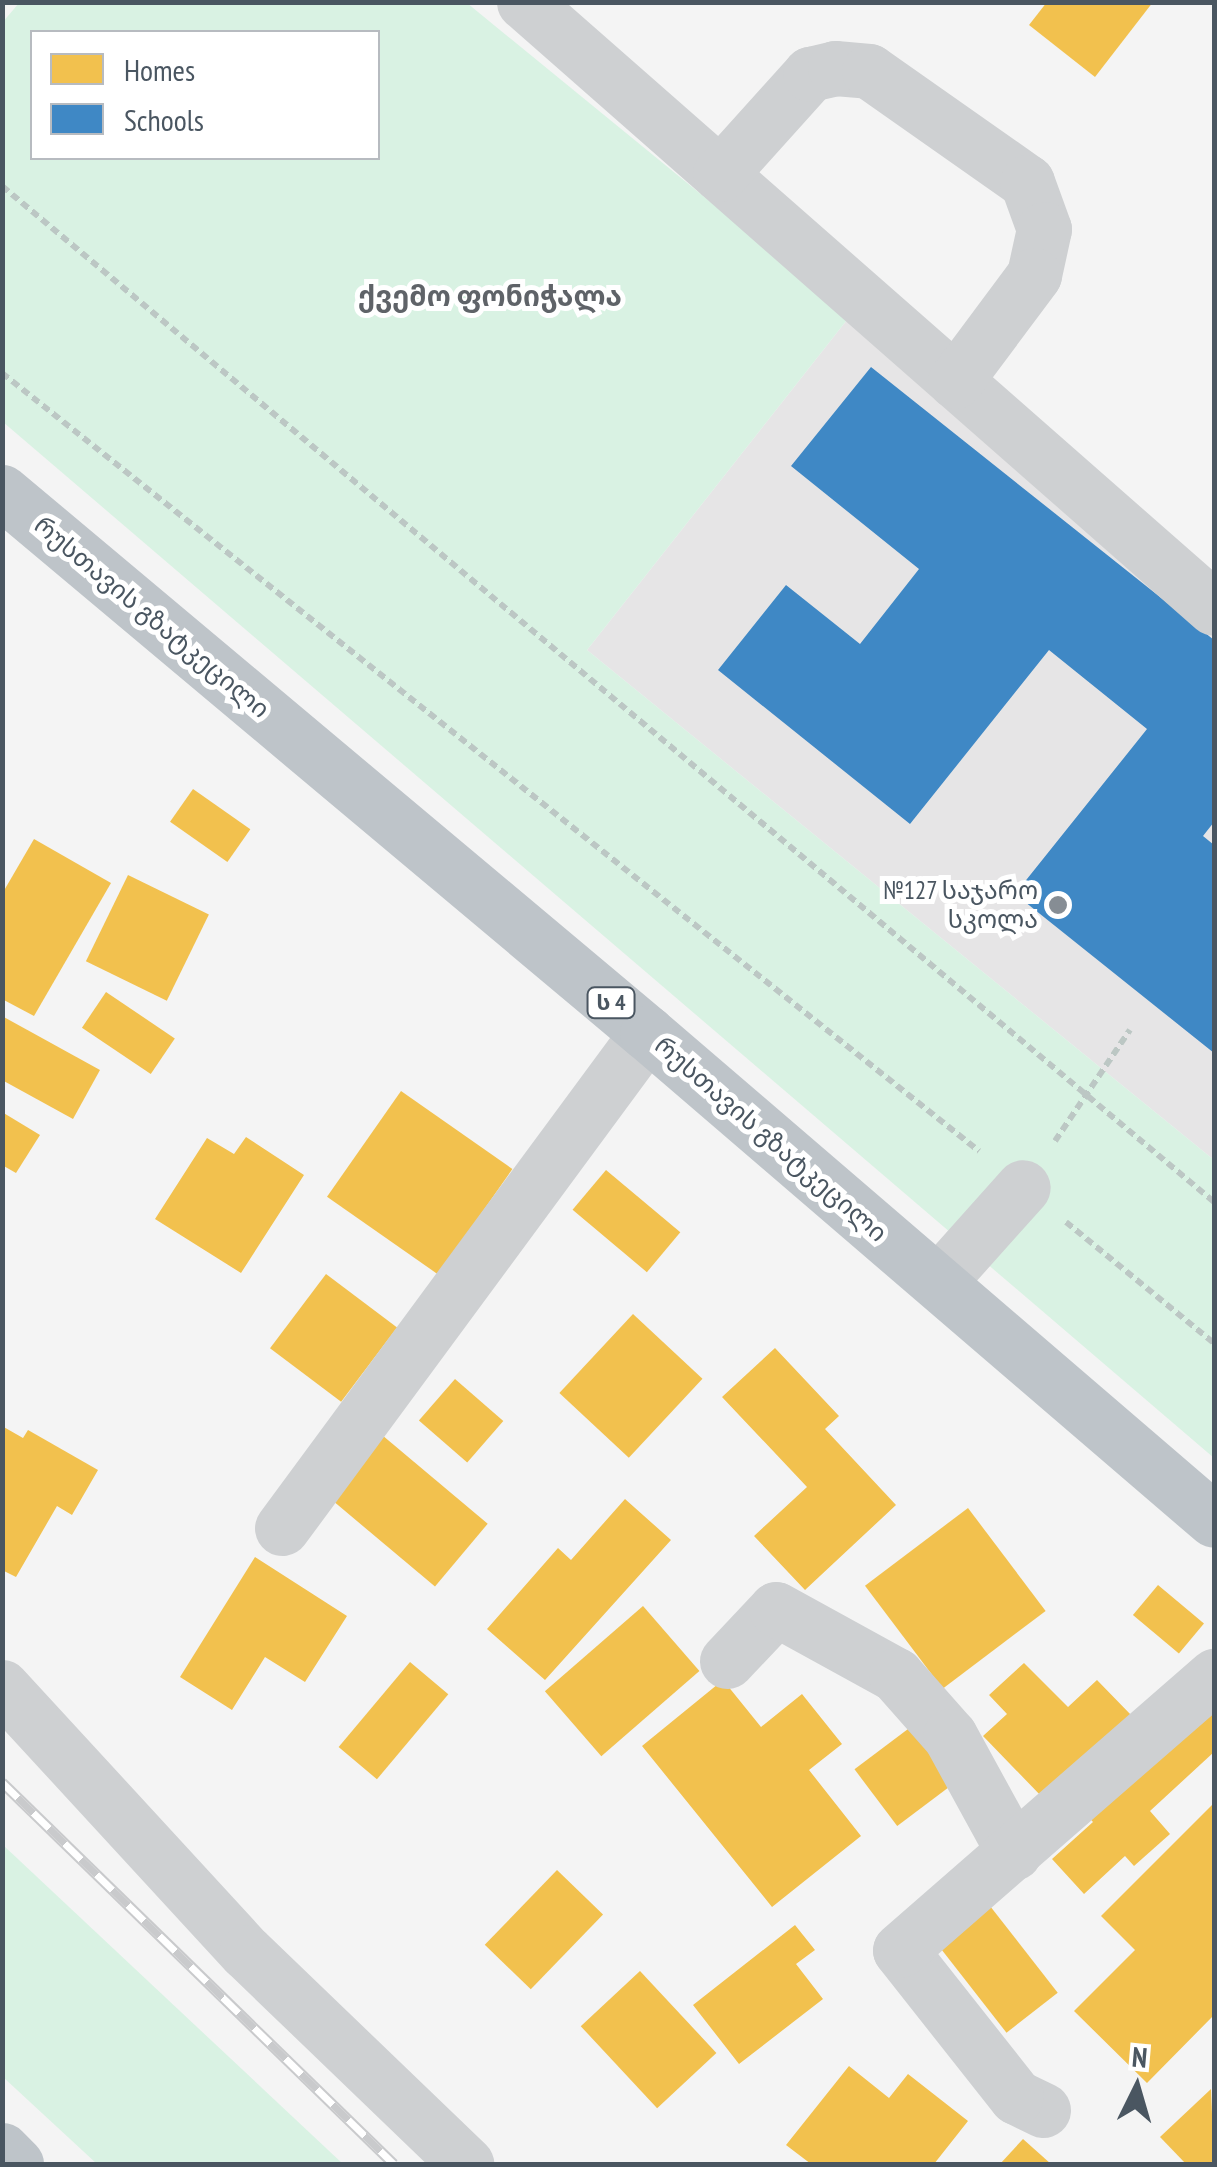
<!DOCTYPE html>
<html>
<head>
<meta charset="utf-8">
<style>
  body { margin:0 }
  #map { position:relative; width:1217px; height:2167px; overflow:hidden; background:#f4f4f4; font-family:"PT Sans Narrow","Noto Sans Georgian",sans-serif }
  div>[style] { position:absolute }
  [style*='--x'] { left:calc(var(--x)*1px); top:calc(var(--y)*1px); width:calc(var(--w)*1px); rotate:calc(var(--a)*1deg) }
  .education>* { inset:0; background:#e6e5e6 }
  .green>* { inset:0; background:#d9f2e3 }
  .homes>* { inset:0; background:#f2c14e; transform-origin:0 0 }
  .schools>* { inset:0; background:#3f88c5 }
  .path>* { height:6px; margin-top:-3px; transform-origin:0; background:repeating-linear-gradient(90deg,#bcc7c4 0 8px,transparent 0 13px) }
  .minor>* { height:55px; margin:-27.5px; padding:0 27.5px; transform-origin:27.5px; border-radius:27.5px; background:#ced0d2 }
  .highway>* { height:55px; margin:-27.5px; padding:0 27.5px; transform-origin:27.5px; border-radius:27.5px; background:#bec4c9 }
  .rail>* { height:11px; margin-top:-5.5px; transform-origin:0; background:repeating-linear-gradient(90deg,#fff 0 22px,#c9cacc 0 44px); box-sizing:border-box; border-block:2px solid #c9cacc }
  .dots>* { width:28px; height:28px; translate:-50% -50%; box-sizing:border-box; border:5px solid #fff; border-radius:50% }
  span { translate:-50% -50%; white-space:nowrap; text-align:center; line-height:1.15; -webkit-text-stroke:10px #fff; paint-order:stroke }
  .shield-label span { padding:2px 8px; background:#fff; border:2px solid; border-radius:8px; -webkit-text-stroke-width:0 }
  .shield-label { font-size:22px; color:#4a5661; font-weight:700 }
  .street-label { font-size:25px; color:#4a5661 }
  .poi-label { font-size:25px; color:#4a5661 }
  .right { translate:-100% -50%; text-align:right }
  .neighbourhood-label { font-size:28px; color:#5f6368; font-weight:700 }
  .frame { position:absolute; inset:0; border:5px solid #4a5661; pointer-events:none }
  .legend { position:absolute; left:30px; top:30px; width:350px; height:130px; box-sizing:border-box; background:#fff; border:2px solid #b7bbc0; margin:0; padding:12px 18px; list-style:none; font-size:30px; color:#4a5661 }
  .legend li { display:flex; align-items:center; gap:20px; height:50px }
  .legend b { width:50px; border:2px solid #b7bbc0 }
  .north { position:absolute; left:1087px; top:2037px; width:100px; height:100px; -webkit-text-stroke:8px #fff; paint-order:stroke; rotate:5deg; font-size:28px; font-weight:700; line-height:40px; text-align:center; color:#4a5661 }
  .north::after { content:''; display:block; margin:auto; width:35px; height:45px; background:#4a5661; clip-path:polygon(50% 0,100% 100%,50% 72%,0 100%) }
</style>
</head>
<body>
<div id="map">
  <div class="education">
    <div style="clip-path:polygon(850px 316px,1214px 623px,1214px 1160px,587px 650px)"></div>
  </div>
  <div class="green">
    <div style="clip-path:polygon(evenodd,19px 3px,467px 3px,850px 316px,587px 650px,1214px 1160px,1214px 1458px,3px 422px,2px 23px,19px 3px,32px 32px,378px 32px,378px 158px,32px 158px,32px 32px)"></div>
    <div style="clip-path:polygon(2px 1845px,3px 1845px,343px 2164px,97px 2164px,3px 2077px)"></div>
  </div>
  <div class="homes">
    <div style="clip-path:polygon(1047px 2px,1153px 2px,1095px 77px,1029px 25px)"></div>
    <div style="left:193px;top:789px;width:70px;height:40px;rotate:35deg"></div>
    <div style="clip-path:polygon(34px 839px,111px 883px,34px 1016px,2px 999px,2px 894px)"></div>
    <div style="left:128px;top:875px;width:90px;height:96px;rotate:26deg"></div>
    <div style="left:106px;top:992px;width:83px;height:43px;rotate:34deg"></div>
    <div style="clip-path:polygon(2px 1016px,100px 1070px,73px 1119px,2px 1080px)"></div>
    <div style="left:401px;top:1091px;width:136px;height:129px;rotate:35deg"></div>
    <div style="clip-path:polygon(2px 1112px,40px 1135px,16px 1173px,2px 1165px)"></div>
    <div style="clip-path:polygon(246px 1137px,304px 1175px,241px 1273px,155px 1219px,207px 1138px,234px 1154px)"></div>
    <div style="left:606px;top:1170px;width:97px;height:52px;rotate:40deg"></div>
    <div style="left:326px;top:1274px;width:89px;height:93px;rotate:37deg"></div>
    <div style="left:633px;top:1314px;width:95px;height:108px;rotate:43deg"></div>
    <div style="clip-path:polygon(775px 1348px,839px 1416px,825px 1429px,896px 1505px,805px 1590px,754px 1536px,807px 1487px,722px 1397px)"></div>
    <div style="left:455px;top:1379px;width:64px;height:55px;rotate:41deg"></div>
    <div style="clip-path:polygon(2px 1426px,23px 1438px,28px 1430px,98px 1470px,72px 1515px,57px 1506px,16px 1577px,2px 1570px)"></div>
    <div style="left:382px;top:1435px;width:138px;height:82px;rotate:40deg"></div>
    <div style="clip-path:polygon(625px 1499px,671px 1540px,545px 1680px,487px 1629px,558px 1548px,571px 1560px)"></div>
    <div style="left:968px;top:1508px;width:129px;height:129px;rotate:53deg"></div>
    <div style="clip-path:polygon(255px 1557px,347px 1616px,305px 1682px,265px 1657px,232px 1710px,180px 1677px)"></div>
    <div style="left:1158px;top:1585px;width:60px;height:39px;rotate:40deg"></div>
    <div style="left:643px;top:1606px;width:86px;height:130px;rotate:49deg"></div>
    <div style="left:410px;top:1662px;width:50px;height:111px;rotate:40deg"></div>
    <div style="clip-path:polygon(1024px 1663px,1068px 1707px,1097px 1680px,1132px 1716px,1044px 1799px,983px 1736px,1007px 1714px,989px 1695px)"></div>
    <div style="clip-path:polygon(723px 1680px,761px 1727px,802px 1694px,842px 1744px,809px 1770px,861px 1836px,772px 1907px,642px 1746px)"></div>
    <div style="clip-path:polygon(1214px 1690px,1214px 1752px,1150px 1811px,1170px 1834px,1134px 1866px,1125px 1856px,1084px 1894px,1052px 1859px,1093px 1822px,1083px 1811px)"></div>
    <div style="left:912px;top:1726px;width:71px;height:72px;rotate:53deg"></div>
    <div style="clip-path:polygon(1214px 1803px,1214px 2015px,1147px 2083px,1074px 2011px,1135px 1950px,1101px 1916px)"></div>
    <div style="left:557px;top:1870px;width:64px;height:104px;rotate:44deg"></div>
    <div style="left:990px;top:1906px;width:110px;height:65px;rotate:52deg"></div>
    <div style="clip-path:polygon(795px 1925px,815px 1950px,796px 1964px,823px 1999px,739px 2064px,693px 2005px)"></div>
    <div style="left:640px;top:1971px;width:112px;height:81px;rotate:47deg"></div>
    <div style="clip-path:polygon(849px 2066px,889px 2098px,908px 2074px,968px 2121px,934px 2164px,811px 2164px,786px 2145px)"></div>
    <div style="clip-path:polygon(1211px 2089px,1214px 2164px,1186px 2164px,1160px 2137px)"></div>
    <div style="clip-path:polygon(1023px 2139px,1051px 2164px,1000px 2164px)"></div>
  </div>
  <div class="schools">
    <div style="clip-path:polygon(871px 367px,1214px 640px,1214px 822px,1203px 836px,1214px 845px,1214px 1053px,1015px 894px,1147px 729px,1049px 650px,910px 824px,718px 670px,786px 585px,860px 644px,919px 569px,791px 466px)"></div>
  </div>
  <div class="path">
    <div style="--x:2;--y:186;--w:1582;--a:39.97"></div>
    <div style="--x:2;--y:373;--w:1249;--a:38.53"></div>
    <div style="--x:1055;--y:1141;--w:134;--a:-56"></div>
    <div style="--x:1066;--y:1222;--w:191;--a:39.3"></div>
  </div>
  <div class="minor">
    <div style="--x:524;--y:2;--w:918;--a:41.29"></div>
    <div style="--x:720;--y:174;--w:135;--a:-48"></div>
    <div style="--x:810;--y:74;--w:26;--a:-13"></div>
    <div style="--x:835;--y:68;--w:34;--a:5"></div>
    <div style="--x:869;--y:71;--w:193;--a:35.1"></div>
    <div style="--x:1027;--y:182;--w:50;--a:70.1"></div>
    <div style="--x:1044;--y:229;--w:47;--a:102.3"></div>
    <div style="--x:1034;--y:275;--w:132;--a:126.7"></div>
    <div style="--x:938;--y:1282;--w:127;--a:-48.2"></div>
    <div style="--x:282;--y:1528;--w:615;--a:-53.6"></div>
    <div style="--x:727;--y:1661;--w:71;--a:-46.7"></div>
    <div style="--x:776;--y:1609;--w:137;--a:28.8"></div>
    <div style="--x:896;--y:1675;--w:81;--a:48.5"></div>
    <div style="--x:950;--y:1736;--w:133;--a:61.3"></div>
    <div style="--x:2;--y:1687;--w:360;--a:47.4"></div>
    <div style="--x:246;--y:1952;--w:306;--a:43.9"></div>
    <div style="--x:1043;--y:2110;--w:30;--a:-154"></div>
    <div style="--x:1016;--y:2097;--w:187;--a:-128.3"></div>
    <div style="--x:900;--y:1950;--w:417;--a:-41.1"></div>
  </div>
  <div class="highway">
    <div style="--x:2;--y:492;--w:842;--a:39.99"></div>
    <div style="--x:647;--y:1033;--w:747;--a:40.66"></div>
    <div style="--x:2;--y:2150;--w:20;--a:45"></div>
  </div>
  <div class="rail">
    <div style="--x:2;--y:1782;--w:547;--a:44.26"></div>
  </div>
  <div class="dots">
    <div style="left:1058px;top:905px;background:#868d94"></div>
  </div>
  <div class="shield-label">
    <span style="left:611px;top:1003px">ს 4</span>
  </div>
  <div class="street-label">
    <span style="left:152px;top:617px;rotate:40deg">რუსთავის გზატკეცილი</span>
    <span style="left:771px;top:1139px;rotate:41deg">რუსთავის გზატკეცილი</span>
  </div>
  <div class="poi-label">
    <span class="right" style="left:1038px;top:905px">№127 საჯარო<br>სკოლა</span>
  </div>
  <div class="neighbourhood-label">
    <span style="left:490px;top:296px">ქვემო ფონიჭალა</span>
  </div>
  <div class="frame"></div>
  <ul class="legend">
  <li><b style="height:28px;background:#f2c14e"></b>Homes</li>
  <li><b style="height:28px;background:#3f88c5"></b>Schools</li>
  </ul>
  <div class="north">N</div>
</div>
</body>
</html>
